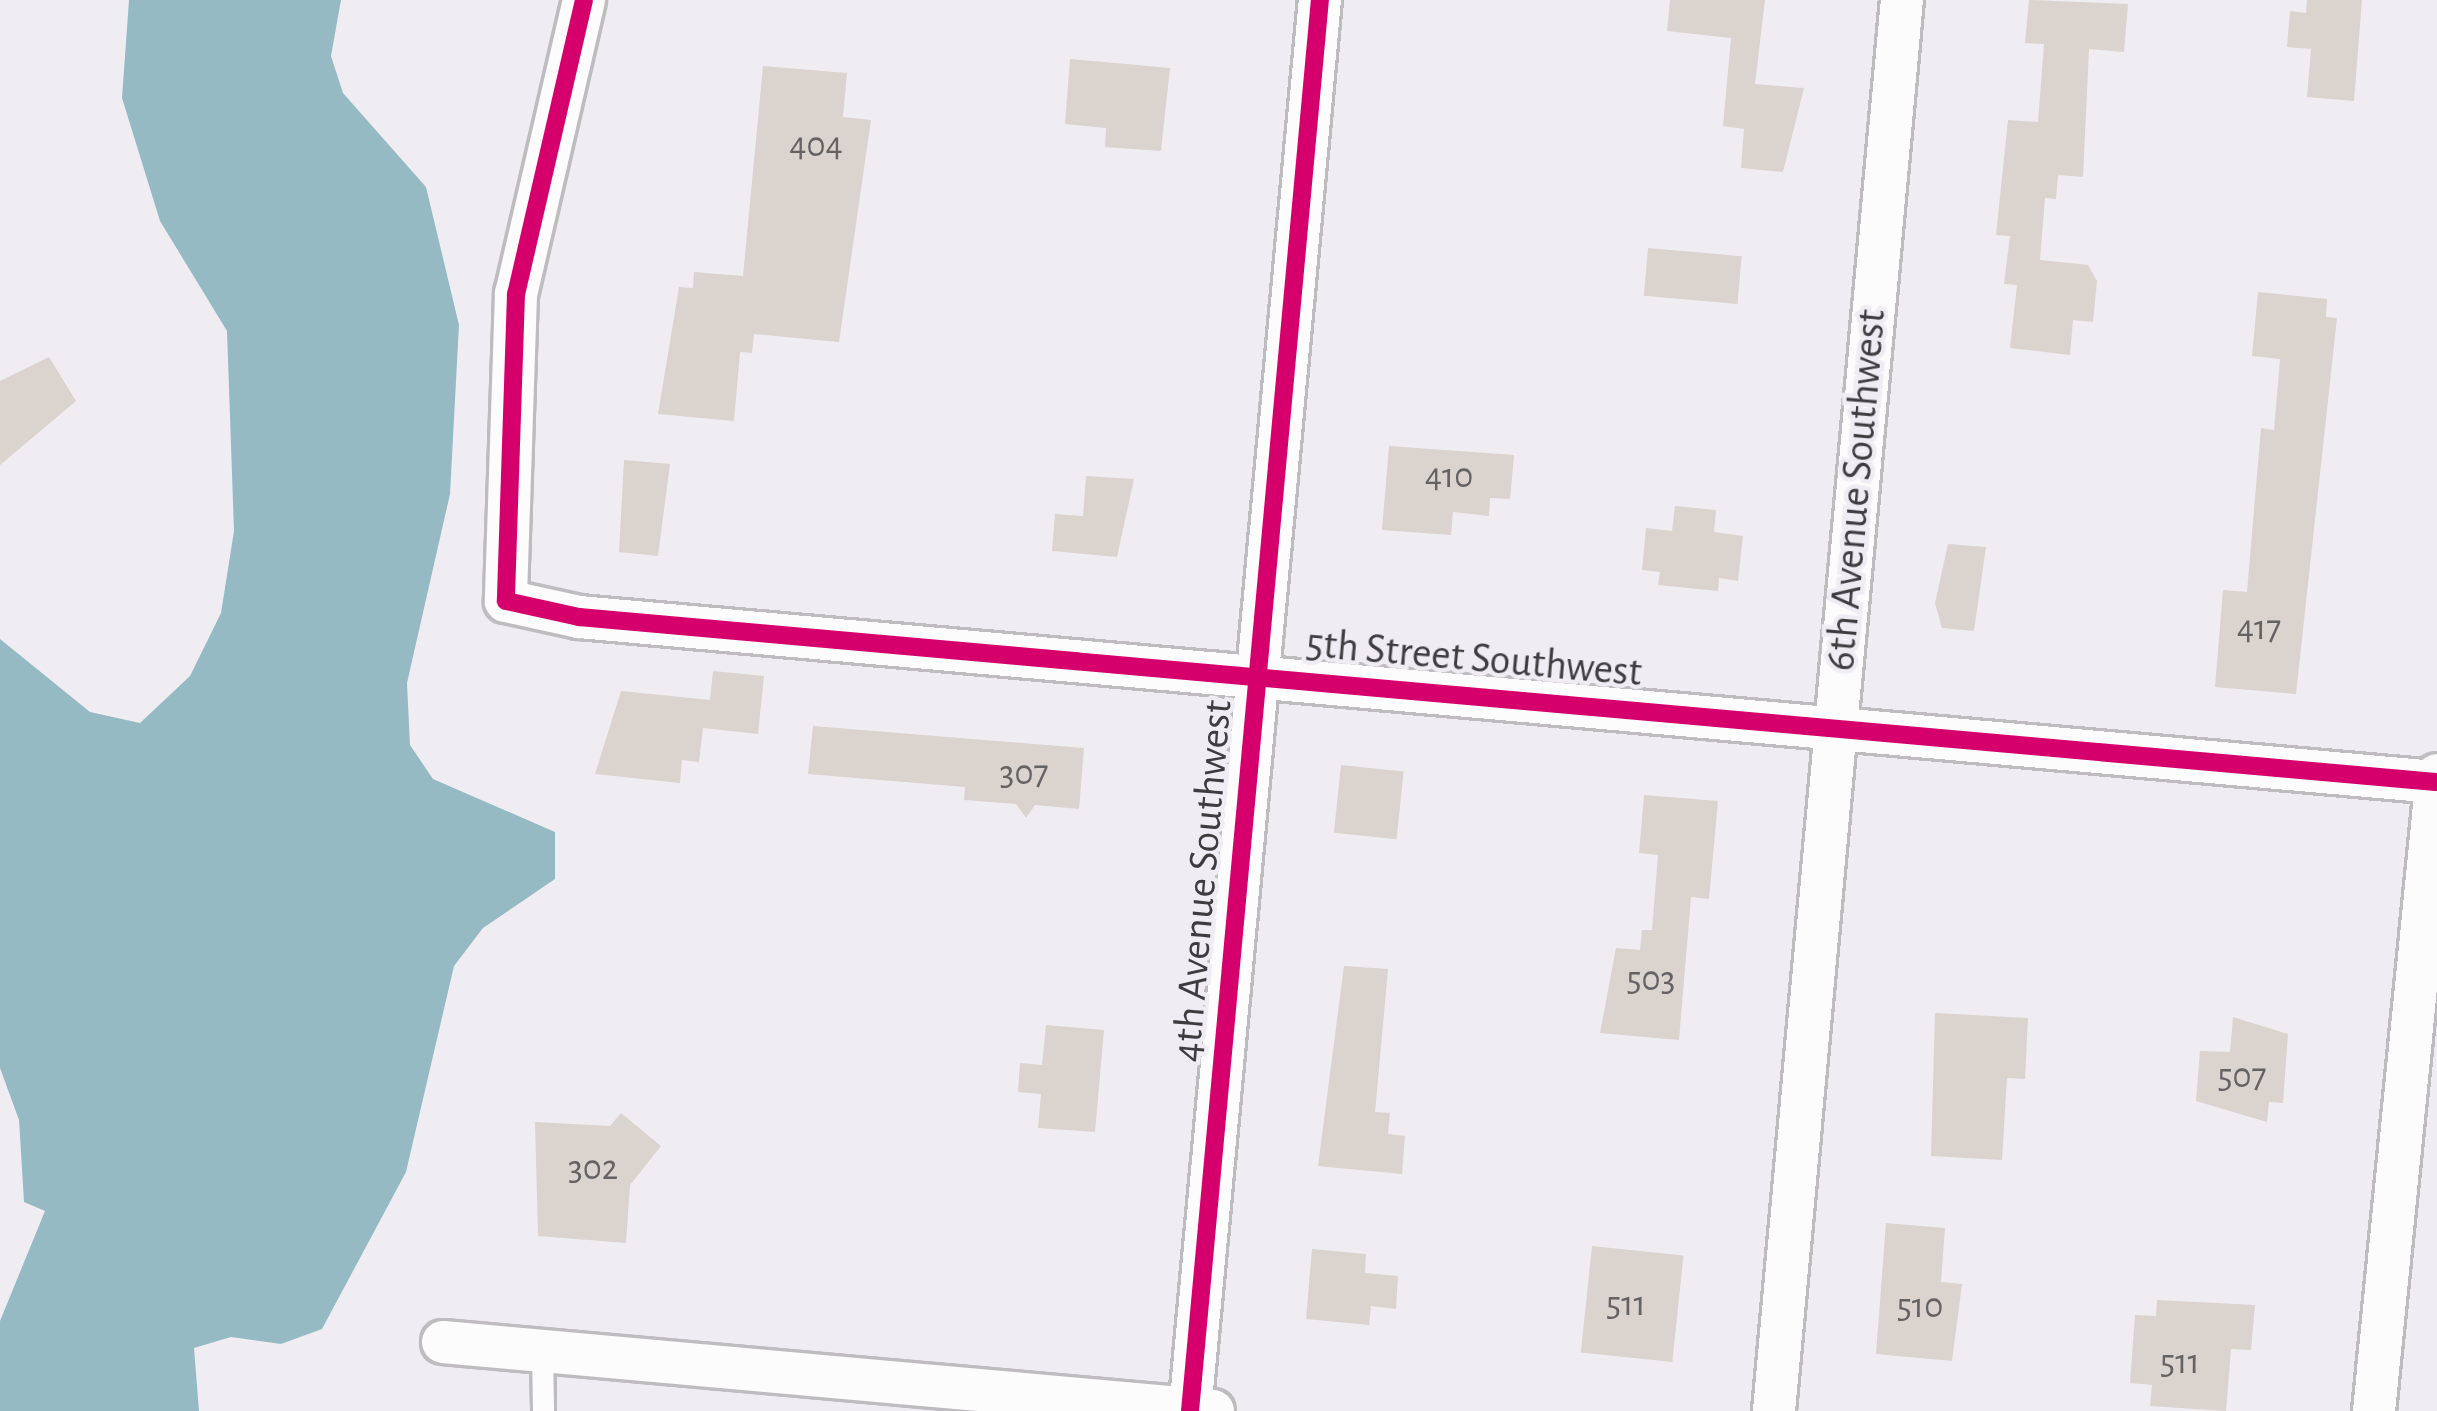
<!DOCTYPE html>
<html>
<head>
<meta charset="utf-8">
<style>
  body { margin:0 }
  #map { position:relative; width:2437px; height:1411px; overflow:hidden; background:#f0edf2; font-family:"Alegreya Sans",sans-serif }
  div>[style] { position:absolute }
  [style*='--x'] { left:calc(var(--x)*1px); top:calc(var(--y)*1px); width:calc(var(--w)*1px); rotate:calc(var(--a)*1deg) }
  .water>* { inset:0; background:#95bac4 }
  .building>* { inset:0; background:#dad3ce; transform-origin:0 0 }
  .roads { filter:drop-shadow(3px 0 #bebcbf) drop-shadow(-3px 0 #bebcbf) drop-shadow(0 3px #bebcbf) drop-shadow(0 -3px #bebcbf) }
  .lane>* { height:21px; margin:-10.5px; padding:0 10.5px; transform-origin:10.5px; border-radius:10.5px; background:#fdfcfd }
  .street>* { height:42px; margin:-21px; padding:0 21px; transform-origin:21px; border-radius:21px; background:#fdfcfd }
  .cycleway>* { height:18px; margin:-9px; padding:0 9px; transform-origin:9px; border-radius:9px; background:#d6006c }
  span { translate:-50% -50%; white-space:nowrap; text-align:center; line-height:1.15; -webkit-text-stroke:9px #f0ecf3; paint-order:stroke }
  .number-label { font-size:36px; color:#646263 }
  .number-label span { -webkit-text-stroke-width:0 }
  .street-label { font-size:42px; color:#3d3c3f }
</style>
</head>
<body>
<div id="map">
  <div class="water">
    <div style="clip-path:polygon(129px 0,341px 0,331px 56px,343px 93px,426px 187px,459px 325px,450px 494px,407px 683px,410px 745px,433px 779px,555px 832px,555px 879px,483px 928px,454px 966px,406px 1172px,322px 1329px,281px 1344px,231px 1337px,194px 1348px,199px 1411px,0 1411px,0 1321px,45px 1211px,24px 1202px,19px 1120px,0 1068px,0 639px,90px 712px,140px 723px,190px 676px,221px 613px,234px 531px,227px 331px,160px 221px,122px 98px)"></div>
  </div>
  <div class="building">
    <div style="clip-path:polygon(1670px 0,1765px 0,1755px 84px,1804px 88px,1783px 172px,1741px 168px,1744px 129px,1723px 126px,1731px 38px,1667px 31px)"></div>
    <div style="clip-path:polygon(2029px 0,2128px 4px,2124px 52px,2089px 49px,2083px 177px,2058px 175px,2056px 199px,2045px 198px,2040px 260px,2088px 265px,2097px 281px,2093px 322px,2073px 320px,2070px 355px,2010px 348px,2017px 285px,2004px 284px,2010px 236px,1996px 235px,2008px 120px,2038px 122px,2044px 44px,2025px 43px)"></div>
    <div style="clip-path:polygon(2307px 0,2362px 0,2354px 101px,2307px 97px,2311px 49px,2287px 47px,2290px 11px,2306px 13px)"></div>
    <div style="clip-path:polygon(1070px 59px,1170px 68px,1161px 151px,1105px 147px,1106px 128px,1065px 124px)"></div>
    <div style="clip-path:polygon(763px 66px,847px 73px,843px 117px,871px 120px,839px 342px,754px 334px,752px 353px,740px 352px,734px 421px,658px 414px,679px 287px,693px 288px,694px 272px,743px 276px)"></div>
    <div style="left:1648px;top:248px;width:94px;height:48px;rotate:5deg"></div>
    <div style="clip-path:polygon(2258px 292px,2327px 299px,2326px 317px,2337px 318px,2296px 694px,2215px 687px,2223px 590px,2247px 592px,2261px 428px,2274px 430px,2280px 359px,2252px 356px)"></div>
    <div style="clip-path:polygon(49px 357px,76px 401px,0 465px,0 381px)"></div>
    <div style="clip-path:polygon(1389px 446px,1514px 455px,1510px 499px,1490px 498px,1489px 516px,1453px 512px,1451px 535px,1382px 530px)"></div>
    <div style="clip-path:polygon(624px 460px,670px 464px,658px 556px,619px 552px)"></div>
    <div style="clip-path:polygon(1086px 476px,1134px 479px,1117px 557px,1052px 551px,1055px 514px,1083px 516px)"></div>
    <div style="clip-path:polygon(1675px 506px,1716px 510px,1714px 532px,1743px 536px,1738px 581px,1719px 578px,1718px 591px,1658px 585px,1660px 572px,1642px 570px,1646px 528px,1672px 531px)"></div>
    <div style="clip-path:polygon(1948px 544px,1986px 547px,1974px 631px,1942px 628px,1935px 603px)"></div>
    <div style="clip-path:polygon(713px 671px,764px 676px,758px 734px,703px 728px,699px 762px,682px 760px,680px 783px,595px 774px,621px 691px,710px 700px)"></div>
    <div style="clip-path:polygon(813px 726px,1084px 748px,1079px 809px,1035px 805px,1026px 818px,1016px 804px,964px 800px,965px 787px,808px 774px)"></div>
    <div style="left:1341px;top:765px;width:63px;height:68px;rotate:6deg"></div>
    <div style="clip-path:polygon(1644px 795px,1718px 801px,1709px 899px,1691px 897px,1679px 1040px,1600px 1033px,1616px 948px,1640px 950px,1642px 930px,1652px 930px,1658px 855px,1639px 853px)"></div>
    <div style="clip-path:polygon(1344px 966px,1388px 969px,1375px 1112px,1390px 1113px,1388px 1134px,1405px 1136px,1402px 1174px,1318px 1166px)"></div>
    <div style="clip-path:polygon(1935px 1013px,2028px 1018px,2025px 1079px,2007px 1078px,2002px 1160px,1931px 1156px)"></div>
    <div style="clip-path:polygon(2233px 1017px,2288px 1034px,2283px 1103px,2269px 1102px,2267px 1122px,2196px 1101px,2200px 1051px,2230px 1052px)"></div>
    <div style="clip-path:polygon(1046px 1025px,1104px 1030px,1095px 1132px,1038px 1128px,1041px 1094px,1018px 1092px,1020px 1063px,1042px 1065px)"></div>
    <div style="clip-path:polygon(621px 1113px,661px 1146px,630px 1185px,626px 1243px,538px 1236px,535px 1122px,610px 1126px)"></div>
    <div style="clip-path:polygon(1886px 1223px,1945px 1228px,1941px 1282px,1962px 1284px,1952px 1361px,1876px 1354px)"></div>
    <div style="left:1592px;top:1246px;width:92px;height:107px;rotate:6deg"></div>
    <div style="clip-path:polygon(1312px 1249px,1366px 1254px,1365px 1273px,1398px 1276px,1396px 1309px,1371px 1306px,1369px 1325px,1306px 1319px)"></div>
    <div style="clip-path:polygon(2157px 1300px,2255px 1305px,2251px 1350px,2231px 1349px,2226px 1411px,2150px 1406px,2152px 1385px,2130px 1383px,2135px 1315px,2156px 1316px)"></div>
  </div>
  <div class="roads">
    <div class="lane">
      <div style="--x:542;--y:1351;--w:60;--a:89"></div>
    </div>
    <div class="street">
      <div style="--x:584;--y:0;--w:302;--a:103"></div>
      <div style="--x:516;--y:294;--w:307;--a:91.9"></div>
      <div style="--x:506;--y:601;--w:75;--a:12.4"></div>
      <div style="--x:579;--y:617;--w:1864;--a:5.08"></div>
      <div style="--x:443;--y:1342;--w:773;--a:5.12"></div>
      <div style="--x:1190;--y:1411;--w:1417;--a:-84.74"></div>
      <div style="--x:1774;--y:1411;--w:1417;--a:-84.82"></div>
      <div style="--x:2374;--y:1411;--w:639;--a:-84.34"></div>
    </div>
  </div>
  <div class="cycleway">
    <div style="--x:584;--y:0;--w:302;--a:103"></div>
    <div style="--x:516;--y:294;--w:307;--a:91.9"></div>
    <div style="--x:506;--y:601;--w:75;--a:12.4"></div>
    <div style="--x:579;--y:617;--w:1864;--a:5.08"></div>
    <div style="--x:1190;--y:1411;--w:1417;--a:-84.74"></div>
  </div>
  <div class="number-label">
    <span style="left:816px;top:146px">404</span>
    <span style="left:1449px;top:477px">410</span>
    <span style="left:2259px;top:629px">417</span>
    <span style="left:1024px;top:774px">307</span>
    <span style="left:1651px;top:980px">503</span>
    <span style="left:2242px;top:1077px">507</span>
    <span style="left:593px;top:1169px">302</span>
    <span style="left:1626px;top:1305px">511</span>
    <span style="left:1920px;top:1307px">510</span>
    <span style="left:2180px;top:1363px">511</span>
  </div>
  <div class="street-label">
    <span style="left:1856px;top:490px;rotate:-85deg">6th Avenue Southwest</span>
    <span style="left:1474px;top:658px;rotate:5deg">5th Street Southwest</span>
    <span style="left:1202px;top:881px;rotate:-85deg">4th Avenue Southwest</span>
  </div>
</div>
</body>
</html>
